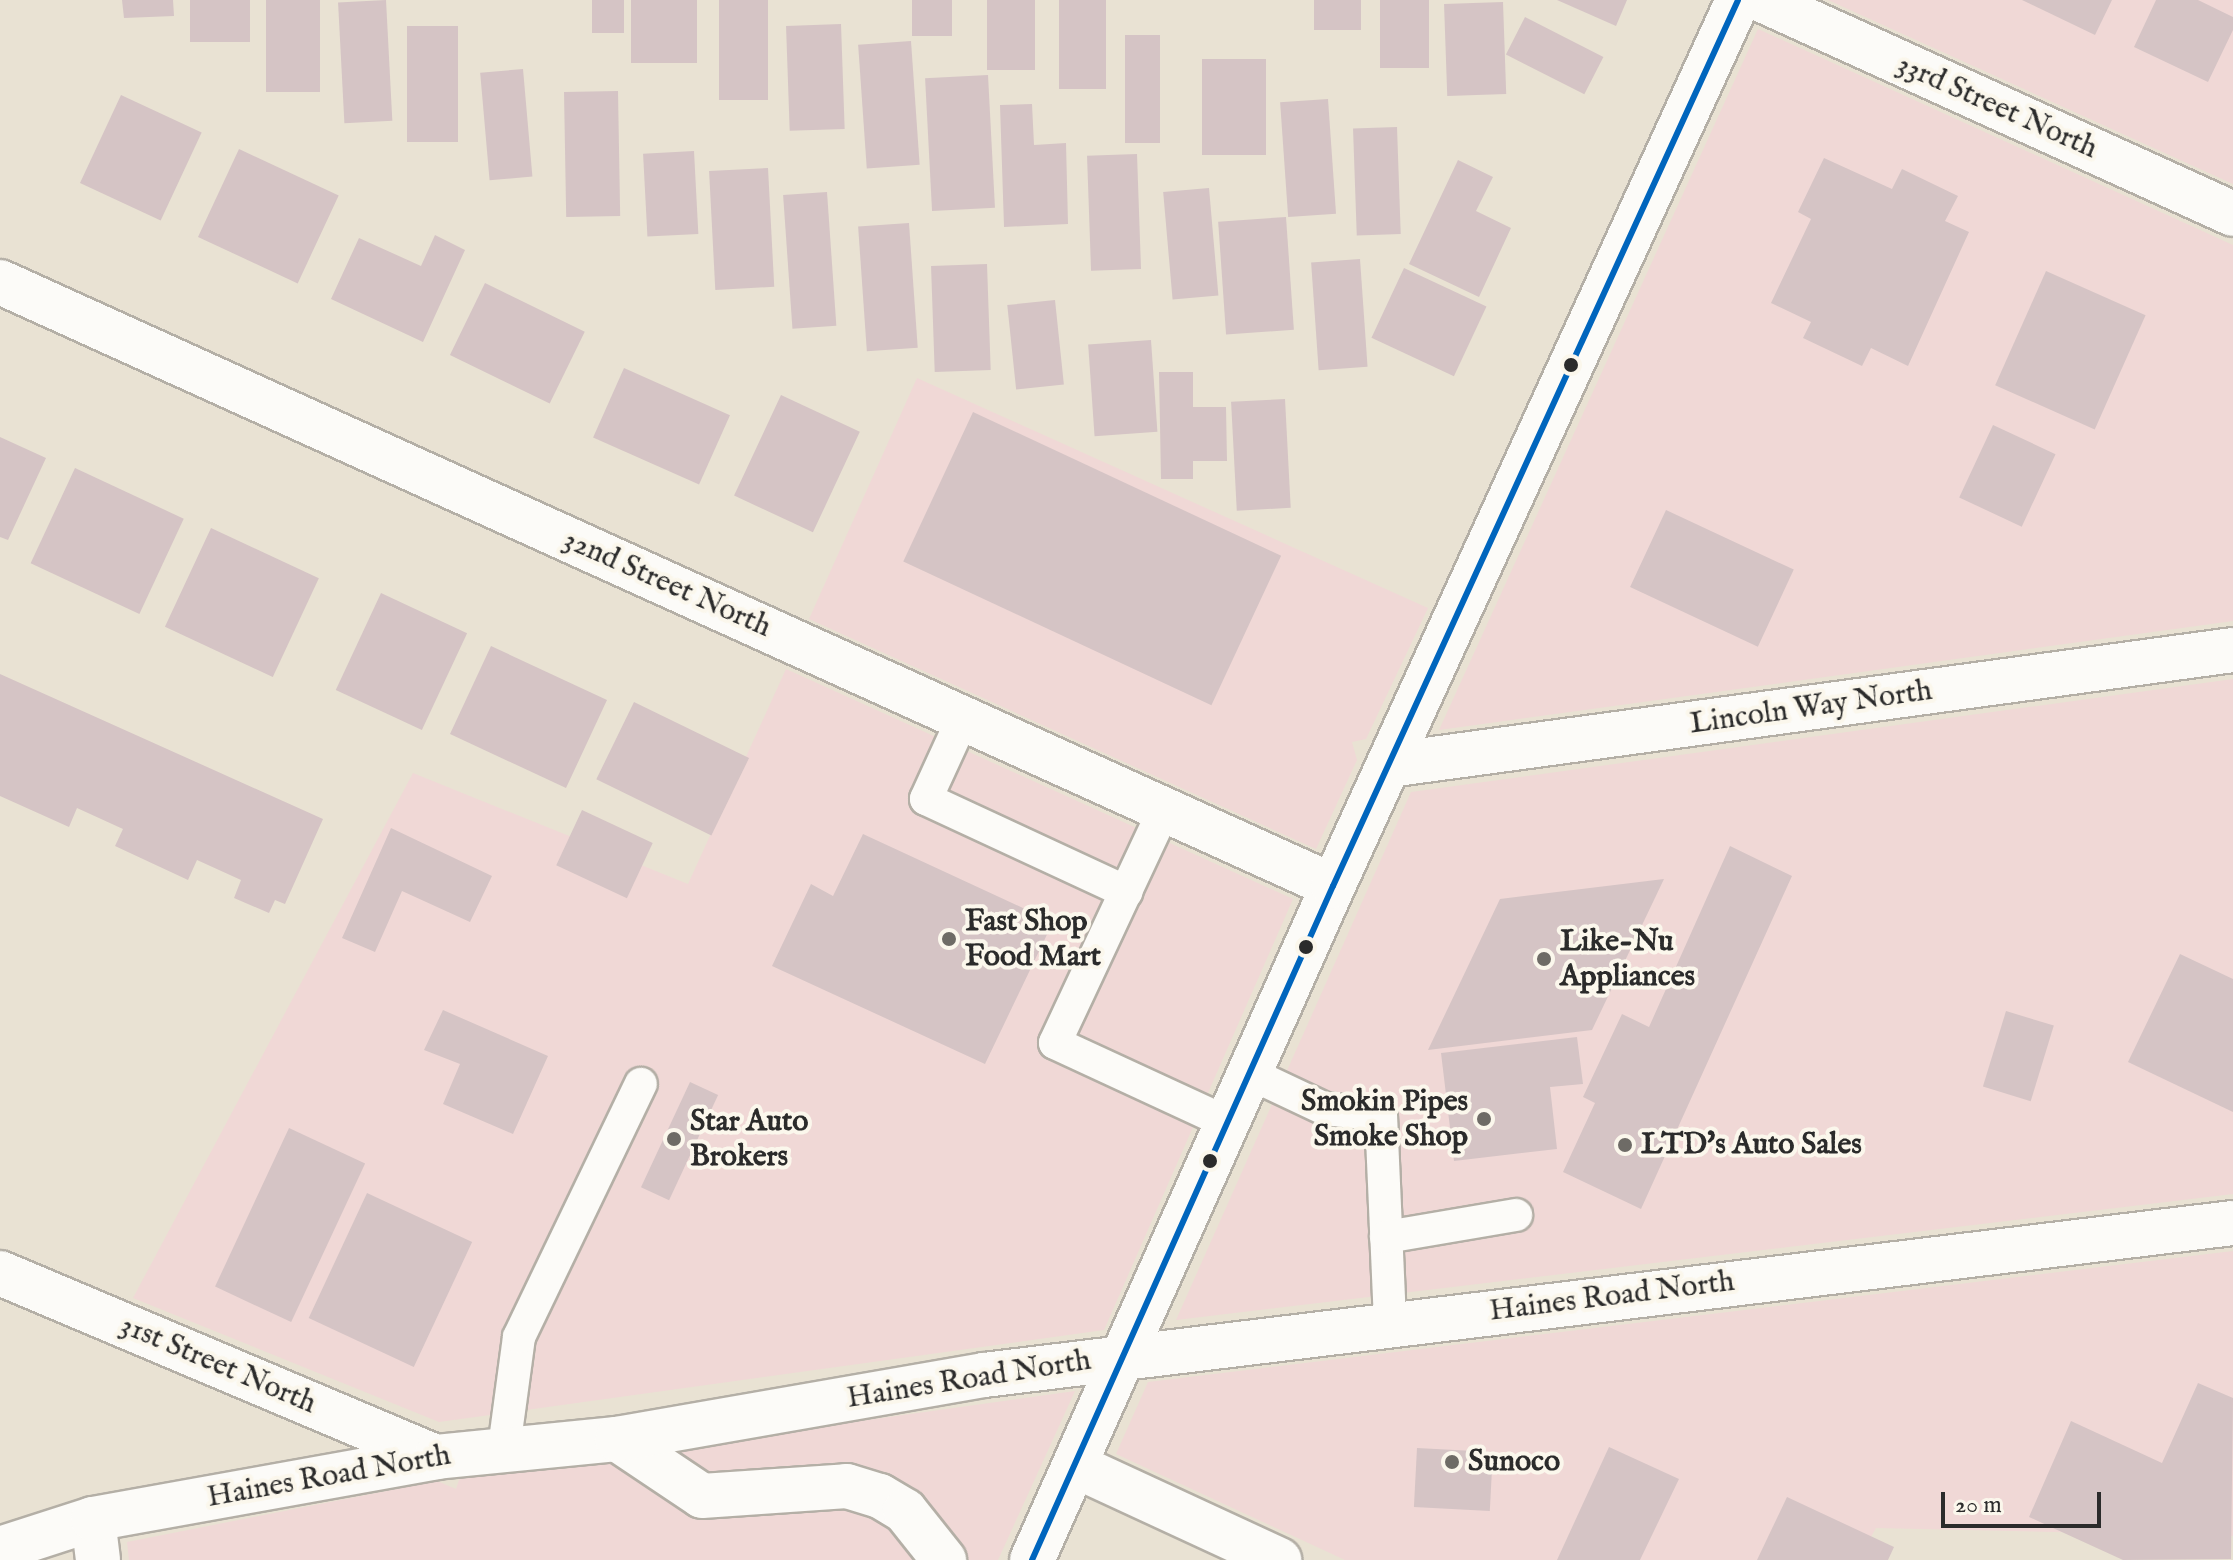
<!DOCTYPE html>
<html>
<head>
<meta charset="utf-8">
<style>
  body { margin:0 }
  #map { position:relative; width:2233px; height:1560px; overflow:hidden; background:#e9e2d3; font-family:"IM FELL English",serif }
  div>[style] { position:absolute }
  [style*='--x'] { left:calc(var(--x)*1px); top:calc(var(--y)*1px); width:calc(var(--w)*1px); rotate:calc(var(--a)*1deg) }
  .built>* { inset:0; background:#f0d8d6 }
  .building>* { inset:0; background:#d5c4c5; transform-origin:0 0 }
  .roads { filter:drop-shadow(2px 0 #b4afa6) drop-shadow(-2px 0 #b4afa6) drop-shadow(0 2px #b4afa6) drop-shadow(0 -2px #b4afa6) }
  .service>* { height:32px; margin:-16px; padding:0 16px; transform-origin:16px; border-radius:16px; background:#fcfbf8 }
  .minor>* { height:44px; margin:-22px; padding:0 22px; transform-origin:22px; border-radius:22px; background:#fcfbf8 }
  .tertiary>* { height:44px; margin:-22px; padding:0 22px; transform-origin:22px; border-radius:22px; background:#fcfbf8 }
  .bus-1>* { height:6px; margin:-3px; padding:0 3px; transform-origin:3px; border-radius:3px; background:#0065bd }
  .dots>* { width:22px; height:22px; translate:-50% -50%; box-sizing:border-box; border:4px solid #fbf7ec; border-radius:50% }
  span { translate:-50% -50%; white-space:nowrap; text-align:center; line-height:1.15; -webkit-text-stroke:8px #fbf7ec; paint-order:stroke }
  .street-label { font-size:30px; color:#2b2b2b }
  .poi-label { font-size:30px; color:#2b2b2b; font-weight:700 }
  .left { translate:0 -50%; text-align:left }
  .right { translate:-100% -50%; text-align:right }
  .scale { position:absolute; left:1941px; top:1492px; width:160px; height:36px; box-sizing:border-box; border:4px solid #2b2b2b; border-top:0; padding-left:10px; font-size:24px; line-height:28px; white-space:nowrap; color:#2b2b2b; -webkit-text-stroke:6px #fbf7ec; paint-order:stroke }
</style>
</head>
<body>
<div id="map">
  <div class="built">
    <div style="clip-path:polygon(1828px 0,2233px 0,2233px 184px)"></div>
    <div style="clip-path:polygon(1758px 29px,2233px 245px,2233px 621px,1439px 730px)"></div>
    <div style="clip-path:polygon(917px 378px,1428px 608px,1366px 739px,1352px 742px,1357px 760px,1316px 849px,809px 619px)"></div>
    <div style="clip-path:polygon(786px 669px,1293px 899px,1104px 1330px,439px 1422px,133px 1298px,413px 773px,688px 884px)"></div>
    <div style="clip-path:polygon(2233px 679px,2233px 1194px,1176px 1320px,1411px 792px)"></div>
    <div style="clip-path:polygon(2233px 1251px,2233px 1536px,1876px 1528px,1858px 1560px,1345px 1560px,1116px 1454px,1148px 1382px)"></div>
    <div style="clip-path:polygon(1075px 1391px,998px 1560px,129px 1560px,127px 1542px,437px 1481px,456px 1489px,460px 1477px)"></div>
  </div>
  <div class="building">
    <div style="clip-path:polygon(122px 0,173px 0,174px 16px,124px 18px)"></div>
    <div style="left:190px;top:0;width:60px;height:42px"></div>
    <div style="left:266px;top:0;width:54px;height:92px"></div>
    <div style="left:386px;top:0;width:121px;height:48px;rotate:87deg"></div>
    <div style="left:592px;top:0;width:32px;height:33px"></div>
    <div style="left:631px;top:0;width:66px;height:63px"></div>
    <div style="left:719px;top:0;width:49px;height:100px"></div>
    <div style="left:912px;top:0;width:40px;height:36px"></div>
    <div style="left:987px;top:0;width:48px;height:70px"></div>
    <div style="left:1059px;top:0;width:47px;height:89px"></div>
    <div style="left:1314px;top:0;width:47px;height:30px"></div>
    <div style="left:1380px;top:0;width:49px;height:68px"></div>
    <div style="clip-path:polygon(1557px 0,1627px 0,1616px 26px)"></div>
    <div style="clip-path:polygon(2022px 0,2112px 0,2095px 35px)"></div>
    <div style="clip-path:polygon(2156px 0,2198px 0,2233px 17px,2233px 30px,2208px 82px,2134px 47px)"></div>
    <div style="left:1503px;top:2px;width:92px;height:59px;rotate:88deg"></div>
    <div style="left:1525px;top:17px;width:88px;height:42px;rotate:27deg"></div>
    <div style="left:841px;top:24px;width:105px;height:55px;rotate:88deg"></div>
    <div style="left:407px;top:26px;width:51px;height:116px"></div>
    <div style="left:1125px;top:35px;width:35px;height:108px"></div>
    <div style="left:911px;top:41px;width:124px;height:53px;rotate:86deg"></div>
    <div style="left:1202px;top:59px;width:64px;height:96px"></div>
    <div style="left:523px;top:69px;width:108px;height:43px;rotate:85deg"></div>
    <div style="left:988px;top:75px;width:133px;height:63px;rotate:87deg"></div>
    <div style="left:618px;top:91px;width:125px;height:54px;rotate:89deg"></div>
    <div style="left:121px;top:95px;width:89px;height:97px;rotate:25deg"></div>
    <div style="left:1328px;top:99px;width:115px;height:48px;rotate:86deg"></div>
    <div style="clip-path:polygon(1032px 104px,1034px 145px,1066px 143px,1068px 224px,1004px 227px,1000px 105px)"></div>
    <div style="left:1397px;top:127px;width:107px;height:44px;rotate:88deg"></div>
    <div style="left:239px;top:149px;width:110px;height:97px;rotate:25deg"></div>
    <div style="left:694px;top:151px;width:83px;height:51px;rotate:87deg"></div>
    <div style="left:1137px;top:154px;width:115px;height:50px;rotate:88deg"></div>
    <div style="clip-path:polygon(1824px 158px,1892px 189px,1902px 169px,1958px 196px,1945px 221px,1969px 232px,1908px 366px,1871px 348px,1862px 366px,1803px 338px,1811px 322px,1771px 303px,1811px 219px,1798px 212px)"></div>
    <div style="clip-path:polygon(1458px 160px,1493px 177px,1476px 211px,1511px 228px,1479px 297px,1409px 264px)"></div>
    <div style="left:768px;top:168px;width:119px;height:59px;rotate:87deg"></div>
    <div style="left:1209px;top:188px;width:108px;height:46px;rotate:85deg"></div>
    <div style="left:827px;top:192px;width:134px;height:44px;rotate:86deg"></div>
    <div style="left:1286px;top:217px;width:113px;height:68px;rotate:86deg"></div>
    <div style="left:909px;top:223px;width:125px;height:51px;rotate:86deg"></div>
    <div style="clip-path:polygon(435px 235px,465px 250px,423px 342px,331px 299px,359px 238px,421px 266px)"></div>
    <div style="left:1360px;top:259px;width:108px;height:49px;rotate:86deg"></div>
    <div style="left:987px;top:264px;width:106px;height:56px;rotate:88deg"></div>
    <div style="left:1404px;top:268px;width:91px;height:77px;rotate:25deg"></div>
    <div style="left:2046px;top:271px;width:109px;height:125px;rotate:24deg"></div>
    <div style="left:485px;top:283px;width:111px;height:80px;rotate:26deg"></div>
    <div style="left:1055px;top:300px;width:85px;height:48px;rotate:84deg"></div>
    <div style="left:1151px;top:340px;width:92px;height:63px;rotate:86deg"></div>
    <div style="left:624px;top:368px;width:116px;height:76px;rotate:24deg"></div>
    <div style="clip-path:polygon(1159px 372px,1193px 372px,1193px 407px,1226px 407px,1227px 461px,1193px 461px,1193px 479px,1161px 479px)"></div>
    <div style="left:781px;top:395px;width:87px;height:111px;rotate:25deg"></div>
    <div style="left:1285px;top:399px;width:109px;height:54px;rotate:87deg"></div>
    <div style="left:973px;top:412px;width:340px;height:165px;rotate:25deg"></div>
    <div style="left:1993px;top:425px;width:69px;height:80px;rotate:25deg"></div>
    <div style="clip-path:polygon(0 437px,46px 458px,8px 540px,0 537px)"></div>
    <div style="left:75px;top:468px;width:120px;height:105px;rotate:25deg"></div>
    <div style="left:1666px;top:510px;width:141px;height:85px;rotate:25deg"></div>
    <div style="left:211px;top:528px;width:119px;height:109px;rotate:25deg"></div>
    <div style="left:381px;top:593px;width:95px;height:107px;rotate:25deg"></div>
    <div style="left:491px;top:646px;width:128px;height:97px;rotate:25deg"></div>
    <div style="clip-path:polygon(0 674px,323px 819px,285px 904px,275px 900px,269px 913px,234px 898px,241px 880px,197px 860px,188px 880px,115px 846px,123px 829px,77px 808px,69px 827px,0 796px)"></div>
    <div style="left:634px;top:702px;width:128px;height:86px;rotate:26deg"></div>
    <div style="left:582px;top:810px;width:78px;height:61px;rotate:25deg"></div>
    <div style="clip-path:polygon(391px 828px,492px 876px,470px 922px,402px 891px,375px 952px,342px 938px)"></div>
    <div style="clip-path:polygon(863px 834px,1053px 922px,985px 1064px,772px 966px,811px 884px,833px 896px)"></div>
    <div style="clip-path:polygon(1730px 846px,1792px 876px,1641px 1209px,1563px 1172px,1595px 1103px,1583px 1097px,1622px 1014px,1649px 1027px)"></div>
    <div style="clip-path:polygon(1664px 879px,1592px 1030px,1428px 1050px,1500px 899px)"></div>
    <div style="clip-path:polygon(2180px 954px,2233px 979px,2233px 1112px,2128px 1062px)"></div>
    <div style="clip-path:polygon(443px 1010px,548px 1056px,513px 1134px,443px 1104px,460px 1064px,424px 1050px)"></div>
    <div style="left:2006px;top:1011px;width:50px;height:79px;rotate:17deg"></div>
    <div style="clip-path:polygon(1577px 1037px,1583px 1084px,1550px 1087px,1557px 1149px,1454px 1161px,1441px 1053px)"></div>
    <div style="left:690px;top:1082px;width:31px;height:116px;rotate:25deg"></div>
    <div style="left:289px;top:1128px;width:84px;height:175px;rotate:25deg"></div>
    <div style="left:367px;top:1193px;width:116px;height:138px;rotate:25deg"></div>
    <div style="clip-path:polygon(2198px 1383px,2233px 1398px,2231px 1559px,2123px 1560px,2029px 1517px,2071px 1421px,2162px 1463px)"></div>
    <div style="clip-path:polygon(1609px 1447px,1679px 1479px,1640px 1560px,1557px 1560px)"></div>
    <div style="left:1417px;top:1448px;width:76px;height:59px;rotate:3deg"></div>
    <div style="clip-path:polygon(1787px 1497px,1894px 1547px,1888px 1560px,1757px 1560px)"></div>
  </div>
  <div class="roads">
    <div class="service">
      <div style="--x:963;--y:718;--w:89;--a:114.6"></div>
      <div style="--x:926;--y:799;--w:221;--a:24.9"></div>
      <div style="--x:1164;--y:810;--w:257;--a:115.1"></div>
      <div style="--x:1055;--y:1043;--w:191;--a:24.8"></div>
      <div style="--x:1251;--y:1074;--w:82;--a:25.3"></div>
      <div style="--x:1325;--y:1109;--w:56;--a:6.1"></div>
      <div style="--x:1381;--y:1115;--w:209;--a:87.5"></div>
      <div style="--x:1386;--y:1237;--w:132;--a:-9.6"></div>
      <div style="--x:504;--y:1448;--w:112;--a:-82.3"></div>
      <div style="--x:519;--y:1337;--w:281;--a:-64.3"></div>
    </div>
    <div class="minor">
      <div style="--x:1762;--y:0;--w:517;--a:24.43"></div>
      <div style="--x:0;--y:282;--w:1463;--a:24.38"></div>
      <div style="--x:1389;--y:765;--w:852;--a:-7.76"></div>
      <div style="--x:0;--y:1273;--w:473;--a:22.9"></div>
      <div style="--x:1076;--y:1466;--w:224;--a:24.8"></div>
      <div style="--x:93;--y:1519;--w:41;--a:83"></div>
    </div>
    <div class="tertiary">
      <div style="--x:617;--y:1439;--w:102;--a:33.8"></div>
      <div style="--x:702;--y:1496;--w:145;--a:-3.9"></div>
      <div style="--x:847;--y:1486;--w:34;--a:17"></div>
      <div style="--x:880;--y:1496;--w:29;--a:31"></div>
      <div style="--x:905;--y:1511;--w:63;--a:51.5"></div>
      <div style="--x:0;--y:1549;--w:98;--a:-17.9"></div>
      <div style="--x:93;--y:1519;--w:349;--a:-10.2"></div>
      <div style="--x:436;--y:1457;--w:182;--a:-5.7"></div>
      <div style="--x:617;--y:1439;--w:373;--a:-9.9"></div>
      <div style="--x:984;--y:1375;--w:1258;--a:-6.94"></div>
      <div style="--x:1032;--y:1560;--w:738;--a:-65.94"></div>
      <div style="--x:1333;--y:886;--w:974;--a:-65.43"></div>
    </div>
  </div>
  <div class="bus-1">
    <div style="--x:1032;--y:1560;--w:738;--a:-65.94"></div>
    <div style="--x:1333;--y:886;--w:974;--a:-65.43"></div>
  </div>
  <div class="dots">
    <div style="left:1571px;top:365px;background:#2b2b2b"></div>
    <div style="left:949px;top:939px;background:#6e6b66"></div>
    <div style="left:1306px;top:947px;background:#2b2b2b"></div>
    <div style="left:1544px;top:959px;background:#6e6b66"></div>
    <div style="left:1484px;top:1119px;background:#6e6b66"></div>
    <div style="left:674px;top:1139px;background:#6e6b66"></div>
    <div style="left:1625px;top:1145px;background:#6e6b66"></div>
    <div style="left:1210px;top:1161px;background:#2b2b2b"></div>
    <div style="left:1452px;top:1462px;background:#6e6b66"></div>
  </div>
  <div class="street-label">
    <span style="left:1997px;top:107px;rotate:24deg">33rd Street North</span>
    <span style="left:667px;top:584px;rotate:24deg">32nd Street North</span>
    <span style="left:1811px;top:708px;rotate:-8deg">Lincoln Way North</span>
    <span style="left:1612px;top:1297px;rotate:-7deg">Haines Road North</span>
    <span style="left:218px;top:1365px;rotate:23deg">31st Street North</span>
    <span style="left:969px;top:1380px;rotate:-9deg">Haines Road North</span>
    <span style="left:329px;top:1477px;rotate:-10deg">Haines Road North</span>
  </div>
  <div class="poi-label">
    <span class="left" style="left:965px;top:939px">Fast Shop<br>Food Mart</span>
    <span class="left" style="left:1560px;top:959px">Like-Nu<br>Appliances</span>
    <span class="right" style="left:1468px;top:1119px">Smokin Pipes<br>Smoke Shop</span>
    <span class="left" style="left:690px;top:1139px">Star Auto<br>Brokers</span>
    <span class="left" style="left:1641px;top:1145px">LTD's Auto Sales</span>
    <span class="left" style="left:1468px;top:1462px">Sunoco</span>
  </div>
  <div class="scale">20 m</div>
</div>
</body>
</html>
